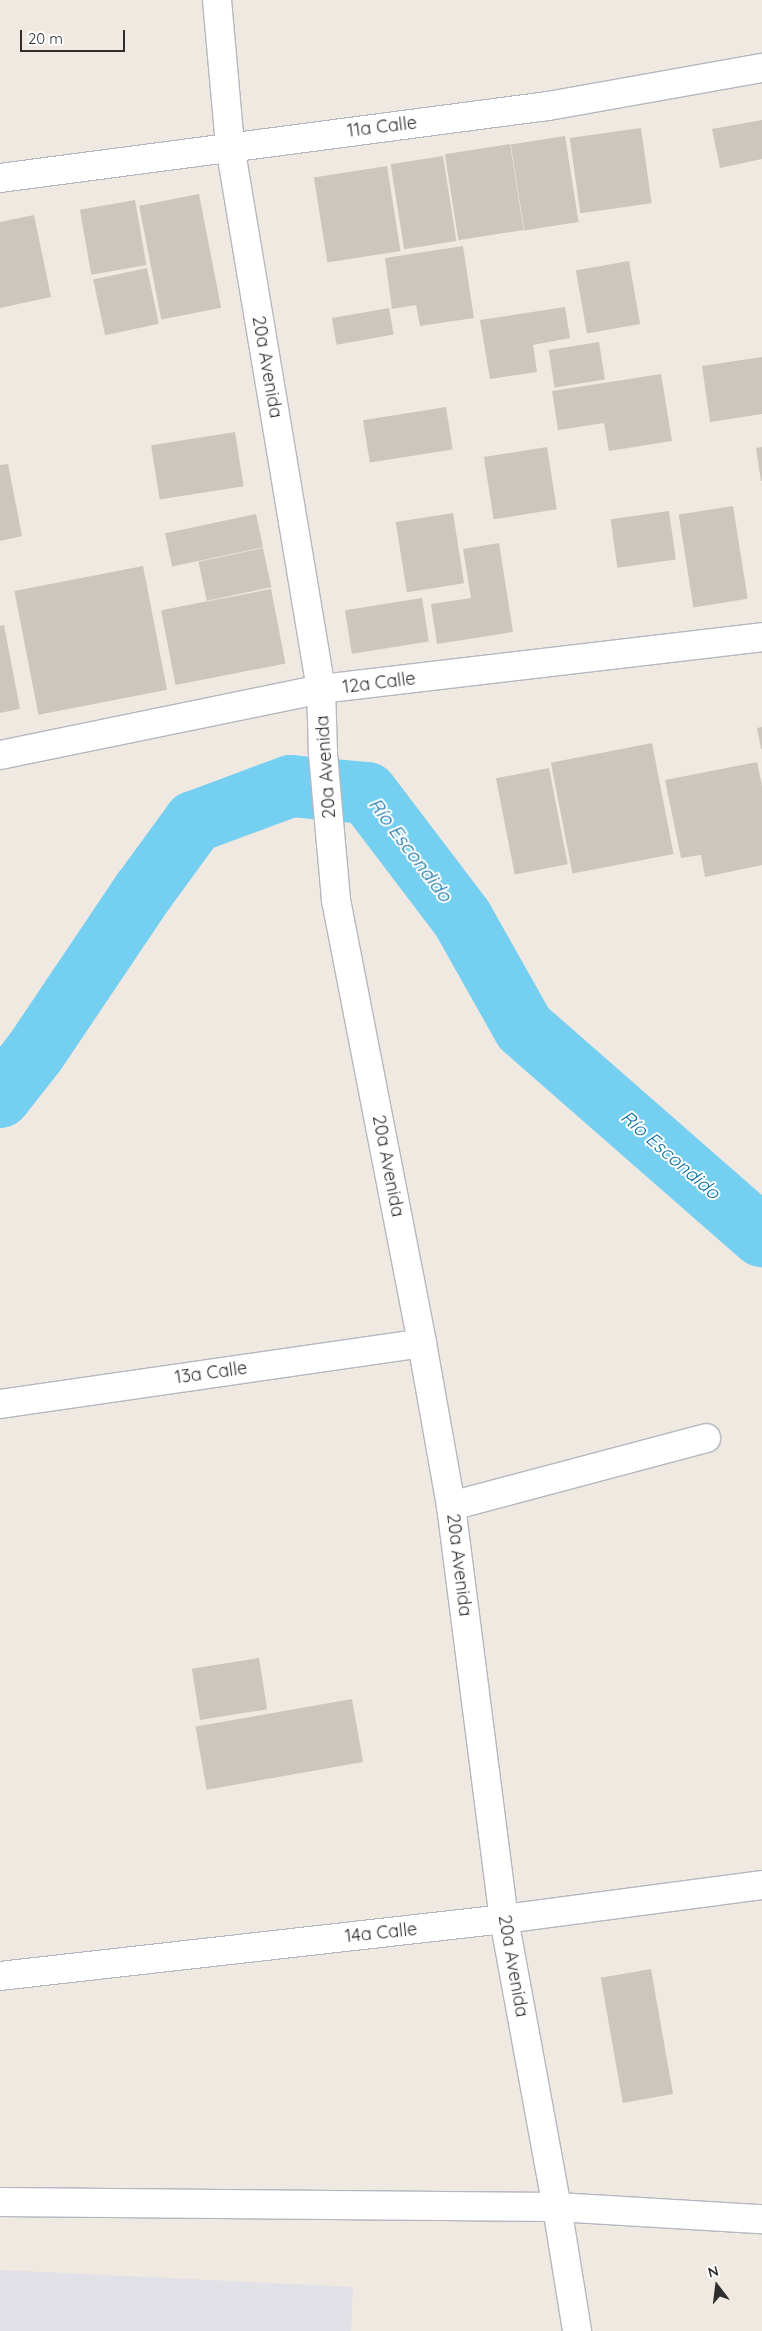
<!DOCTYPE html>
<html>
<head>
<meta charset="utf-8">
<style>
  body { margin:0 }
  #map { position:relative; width:762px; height:2331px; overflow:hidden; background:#efe9e1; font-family:Quicksand,sans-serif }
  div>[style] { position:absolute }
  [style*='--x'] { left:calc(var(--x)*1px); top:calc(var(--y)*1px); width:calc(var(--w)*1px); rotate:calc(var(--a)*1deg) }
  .industrial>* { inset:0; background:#e3e1e8 }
  .river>* { height:62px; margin:-31px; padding:0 31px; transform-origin:31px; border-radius:31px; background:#75cff0 }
  .building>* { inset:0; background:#cbc7bf; transform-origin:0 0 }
  .roads { filter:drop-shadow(1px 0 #b4b7c1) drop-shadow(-1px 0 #b4b7c1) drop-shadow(0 1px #b4b7c1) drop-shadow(0 -1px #b4b7c1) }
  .minor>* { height:28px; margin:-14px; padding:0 14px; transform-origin:14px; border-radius:14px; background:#fff }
  .tertiary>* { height:28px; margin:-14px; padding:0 14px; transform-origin:14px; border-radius:14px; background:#fff }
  span { translate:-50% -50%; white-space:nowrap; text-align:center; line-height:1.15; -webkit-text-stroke:4px #fff; paint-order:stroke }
  .street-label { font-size:18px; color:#2e2e2e }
  .water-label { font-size:19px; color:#0d6fa3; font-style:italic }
  .north { position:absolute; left:692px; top:2261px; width:50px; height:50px; -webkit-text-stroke:4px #fff; paint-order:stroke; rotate:345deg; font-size:14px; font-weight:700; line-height:20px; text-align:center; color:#2e2e2e }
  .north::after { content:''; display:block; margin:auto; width:18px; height:22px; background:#2e2e2e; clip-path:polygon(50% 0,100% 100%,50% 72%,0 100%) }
  .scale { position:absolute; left:20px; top:30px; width:105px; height:22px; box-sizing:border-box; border:2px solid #2e2e2e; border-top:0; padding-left:6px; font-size:15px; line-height:18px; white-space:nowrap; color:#2e2e2e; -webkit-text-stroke:4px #fff; paint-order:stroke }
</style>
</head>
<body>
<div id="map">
  <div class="industrial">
    <div style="clip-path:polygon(0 2270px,353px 2287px,351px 2331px,0 2331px)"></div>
  </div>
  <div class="river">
    <div style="--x:0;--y:1097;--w:58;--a:-52"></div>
    <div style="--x:36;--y:1051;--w:192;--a:-56.1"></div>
    <div style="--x:143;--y:892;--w:87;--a:-53.9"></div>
    <div style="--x:194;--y:822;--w:103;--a:-20.4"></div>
    <div style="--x:291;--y:786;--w:76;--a:5.3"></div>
    <div style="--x:367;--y:793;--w:157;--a:52.8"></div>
    <div style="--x:462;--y:918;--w:126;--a:60.6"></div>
    <div style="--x:524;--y:1028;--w:316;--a:41.2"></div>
  </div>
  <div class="building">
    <div style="clip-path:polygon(762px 120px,762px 159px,720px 168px,712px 129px)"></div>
    <div style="left:641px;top:128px;width:76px;height:72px;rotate:82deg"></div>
    <div style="left:565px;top:136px;width:87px;height:55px;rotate:81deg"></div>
    <div style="left:510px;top:144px;width:87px;height:66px;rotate:81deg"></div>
    <div style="left:443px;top:156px;width:86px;height:53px;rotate:81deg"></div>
    <div style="left:387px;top:166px;width:86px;height:74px;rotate:81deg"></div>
    <div style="left:199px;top:194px;width:116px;height:61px;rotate:79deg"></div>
    <div style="left:135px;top:200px;width:66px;height:56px;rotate:80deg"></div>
    <div style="clip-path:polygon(34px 215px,51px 297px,0 308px,0 222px)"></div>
    <div style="clip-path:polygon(463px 246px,474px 318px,420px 326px,416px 305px,392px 309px,385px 258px)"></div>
    <div style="left:629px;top:261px;width:64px;height:54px;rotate:80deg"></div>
    <div style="left:147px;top:268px;width:57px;height:55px;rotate:78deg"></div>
    <div style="clip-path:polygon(565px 307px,570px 338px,533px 345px,537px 372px,490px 379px,480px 320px)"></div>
    <div style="left:389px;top:308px;width:27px;height:58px;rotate:80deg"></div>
    <div style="left:599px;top:342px;width:38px;height:51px;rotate:81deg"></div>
    <div style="clip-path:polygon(762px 357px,762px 414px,710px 422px,702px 366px)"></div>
    <div style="clip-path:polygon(661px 374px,672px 441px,609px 451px,604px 423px,558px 430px,552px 391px)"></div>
    <div style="left:446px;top:407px;width:43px;height:84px;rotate:81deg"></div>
    <div style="left:235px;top:432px;width:55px;height:85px;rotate:81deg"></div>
    <div style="left:547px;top:447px;width:63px;height:64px;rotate:81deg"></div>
    <div style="clip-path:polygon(762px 447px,762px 481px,761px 481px,756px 448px)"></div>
    <div style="clip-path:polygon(8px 464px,22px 536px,0 541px,0 465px)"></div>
    <div style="left:733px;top:506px;width:94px;height:55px;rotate:81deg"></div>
    <div style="left:669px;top:511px;width:49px;height:59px;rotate:82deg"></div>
    <div style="left:453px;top:513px;width:71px;height:58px;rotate:81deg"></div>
    <div style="left:256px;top:514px;width:34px;height:93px;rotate:78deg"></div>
    <div style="clip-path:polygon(499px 543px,513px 632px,437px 644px,431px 604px,471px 598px,463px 549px)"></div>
    <div style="left:263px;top:548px;width:40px;height:66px;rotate:78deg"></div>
    <div style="left:143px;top:566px;width:126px;height:131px;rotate:79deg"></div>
    <div style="left:271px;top:589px;width:76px;height:112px;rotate:79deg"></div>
    <div style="left:422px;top:598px;width:44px;height:78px;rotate:81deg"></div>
    <div style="clip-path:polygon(4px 625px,20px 709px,0 713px,0 626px)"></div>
    <div style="clip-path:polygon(762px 727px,762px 749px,761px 749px,757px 728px)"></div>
    <div style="left:652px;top:743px;width:113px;height:103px;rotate:79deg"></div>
    <div style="clip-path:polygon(757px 762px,762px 786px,762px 865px,705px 877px,701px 855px,681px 858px,665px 780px)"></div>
    <div style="left:549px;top:768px;width:98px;height:54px;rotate:79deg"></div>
    <div style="left:259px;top:1658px;width:52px;height:68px;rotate:81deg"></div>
    <div style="left:352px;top:1699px;width:64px;height:159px;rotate:80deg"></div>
    <div style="left:651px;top:1969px;width:127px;height:51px;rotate:80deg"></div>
  </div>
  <div class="roads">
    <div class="minor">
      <div style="--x:0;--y:178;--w:553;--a:-7.49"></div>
      <div style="--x:548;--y:106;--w:217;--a:-10.1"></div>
      <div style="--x:0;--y:755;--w:328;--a:-11.6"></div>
      <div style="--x:321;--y:689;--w:444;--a:-6.7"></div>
      <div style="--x:0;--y:1404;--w:426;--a:-8.2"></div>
      <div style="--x:451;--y:1506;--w:264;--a:-14.9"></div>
      <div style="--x:0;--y:2202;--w:557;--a:0.51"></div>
      <div style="--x:557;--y:2207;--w:205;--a:3.4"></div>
    </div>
    <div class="tertiary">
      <div style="--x:217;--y:0;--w:147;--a:84.9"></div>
      <div style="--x:230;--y:146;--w:551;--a:80.49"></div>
      <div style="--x:321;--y:689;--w:65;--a:88.2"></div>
      <div style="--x:323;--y:754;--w:147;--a:84.9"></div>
      <div style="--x:336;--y:900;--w:451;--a:79"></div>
      <div style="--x:422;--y:1343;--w:166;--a:79.9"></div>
      <div style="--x:451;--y:1506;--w:416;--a:82.7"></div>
      <div style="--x:504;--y:1919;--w:293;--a:79.6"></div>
      <div style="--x:557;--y:2207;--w:126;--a:80.8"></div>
      <div style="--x:0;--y:1976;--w:507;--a:-6.45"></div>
      <div style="--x:504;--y:1919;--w:260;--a:-7.5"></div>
    </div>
  </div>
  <div class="street-label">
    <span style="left:382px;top:127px;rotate:-7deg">11a Calle</span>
    <span style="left:267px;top:367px;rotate:80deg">20a Avenida</span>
    <span style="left:379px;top:683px;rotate:-7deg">12a Calle</span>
    <span style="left:326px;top:767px;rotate:-94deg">20a Avenida</span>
    <span style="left:388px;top:1166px;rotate:79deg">20a Avenida</span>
    <span style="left:211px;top:1373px;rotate:-8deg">13a Calle</span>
    <span style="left:459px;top:1565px;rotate:83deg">20a Avenida</span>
    <span style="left:381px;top:1933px;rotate:-6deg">14a Calle</span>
    <span style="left:513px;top:1966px;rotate:80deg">20a Avenida</span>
  </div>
  <div class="water-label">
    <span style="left:410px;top:850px;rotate:53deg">Río Escondido</span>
    <span style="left:670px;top:1155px;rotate:41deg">Río Escondido</span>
  </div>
  <div class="north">N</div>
  <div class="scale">20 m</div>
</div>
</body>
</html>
